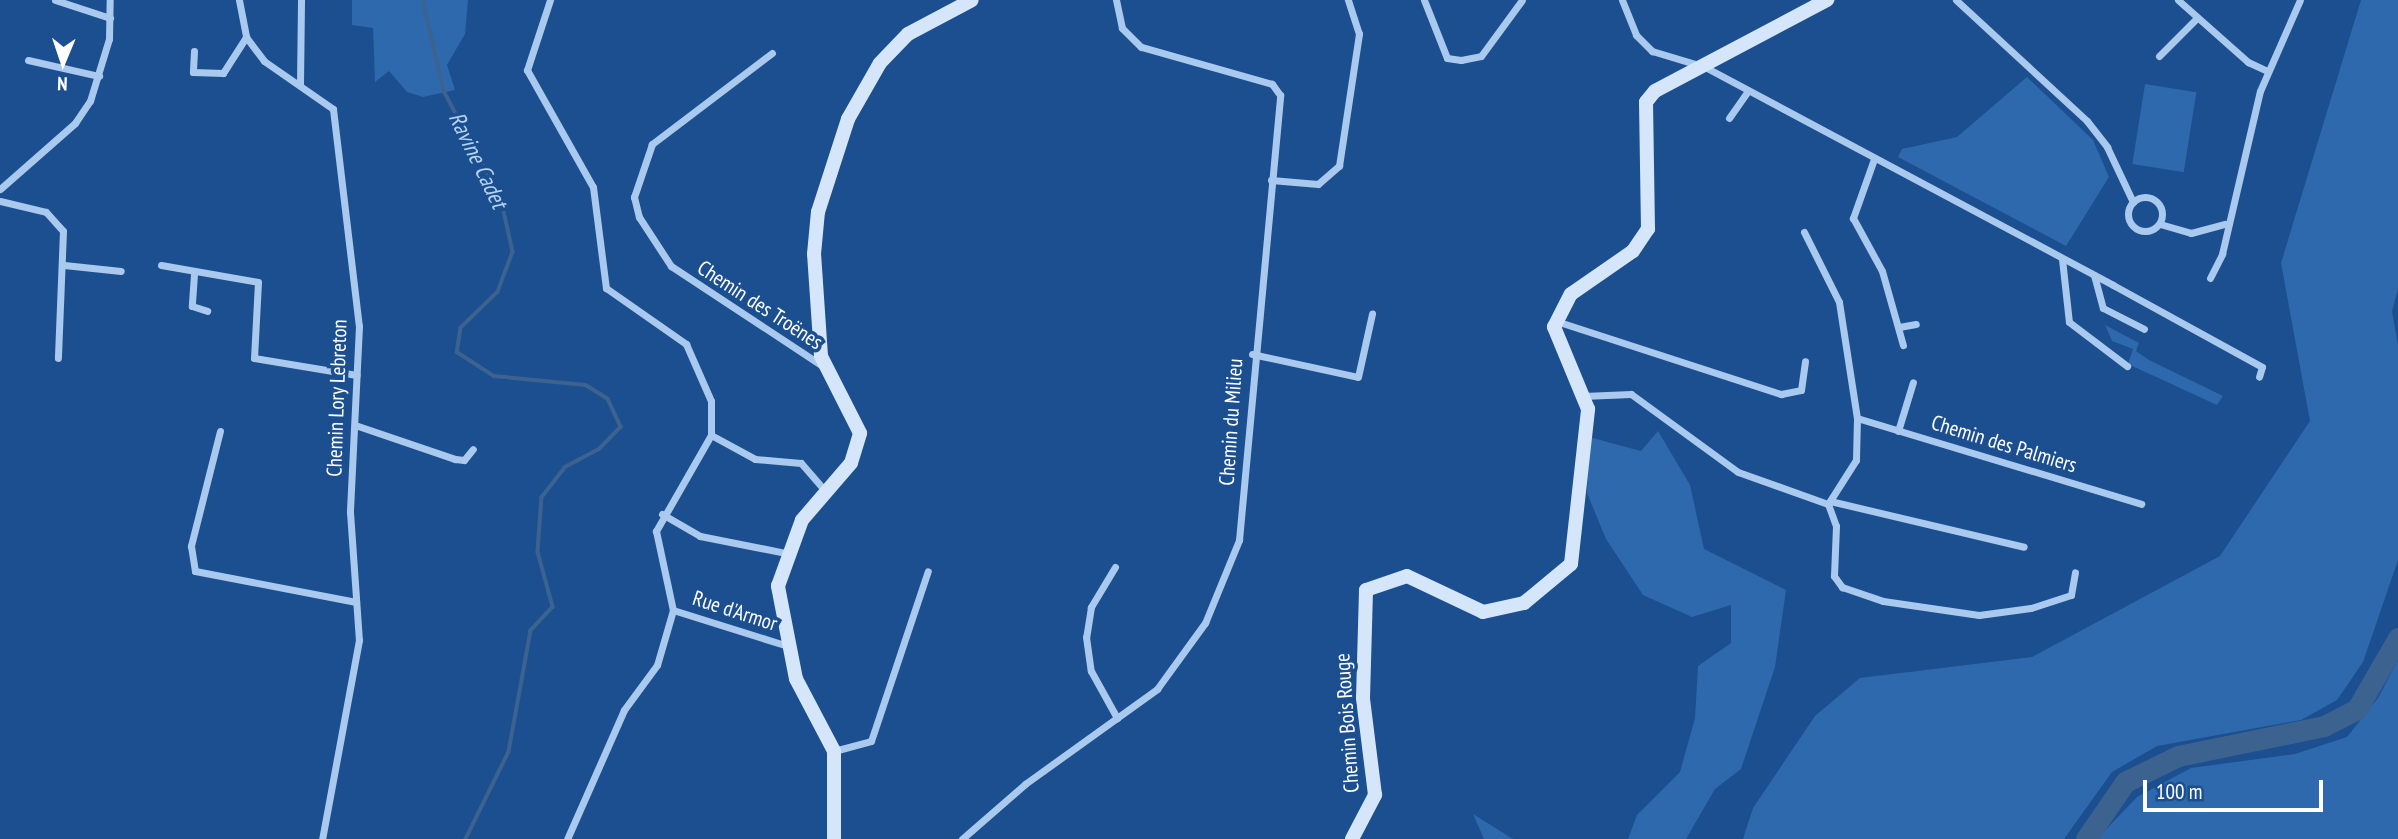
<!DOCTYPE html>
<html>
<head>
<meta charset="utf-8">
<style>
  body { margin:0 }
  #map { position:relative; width:2398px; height:839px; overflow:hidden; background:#1b4f8f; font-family:"PT Sans Narrow",sans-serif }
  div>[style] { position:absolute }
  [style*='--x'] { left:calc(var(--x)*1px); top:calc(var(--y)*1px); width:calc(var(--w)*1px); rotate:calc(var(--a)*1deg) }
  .green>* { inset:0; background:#2e69ad; transform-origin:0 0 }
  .stream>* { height:3.5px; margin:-1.75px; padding:0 1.75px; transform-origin:1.75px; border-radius:1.75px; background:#3c6290 }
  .river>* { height:21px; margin:-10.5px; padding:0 10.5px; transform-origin:10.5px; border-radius:10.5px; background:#3c6290 }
  .street>* { height:7px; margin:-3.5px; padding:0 3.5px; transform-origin:3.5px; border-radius:3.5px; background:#a9c9ee }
  .street>.ring { margin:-3.5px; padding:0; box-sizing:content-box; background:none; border:7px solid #a9c9ee; border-radius:50% }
  .secondary>* { height:14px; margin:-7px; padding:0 7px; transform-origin:7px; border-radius:7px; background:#d6e6fa }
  span { translate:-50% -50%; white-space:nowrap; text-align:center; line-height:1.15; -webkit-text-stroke:7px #1b4f8f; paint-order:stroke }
  .street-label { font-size:21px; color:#fff }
  .water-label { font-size:23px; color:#b5d3f5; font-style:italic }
  .north { position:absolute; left:28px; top:28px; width:70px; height:70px; -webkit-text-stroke:5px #1b4f8f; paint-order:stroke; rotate:182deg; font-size:19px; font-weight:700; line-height:28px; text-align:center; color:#fff }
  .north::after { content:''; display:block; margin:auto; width:24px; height:32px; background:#fff; clip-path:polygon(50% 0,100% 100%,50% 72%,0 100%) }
  .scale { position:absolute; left:2143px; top:780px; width:180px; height:32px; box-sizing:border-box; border:4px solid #fff; border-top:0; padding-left:9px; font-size:21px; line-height:24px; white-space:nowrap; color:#fff; -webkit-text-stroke:5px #1b4f8f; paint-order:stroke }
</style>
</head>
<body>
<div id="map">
  <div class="green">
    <div style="clip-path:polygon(352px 0,468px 0,465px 34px,447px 65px,455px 90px,423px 97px,407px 92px,389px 71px,375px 82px,373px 28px,352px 25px)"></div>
    <div style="clip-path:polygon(2361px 0,2398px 0,2398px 289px,2392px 311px,2398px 345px,2398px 560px,2363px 662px,2337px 700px,2301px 720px,2157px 746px,2112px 772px,2064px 839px,1743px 839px,1753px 808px,1815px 716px,1860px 678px,2032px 657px,2220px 556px,2310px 421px,2281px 263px)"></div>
    <div style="clip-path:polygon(2027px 77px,2093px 140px,2109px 177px,2066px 246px,1898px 157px,1902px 149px,1957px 137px)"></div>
    <div style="left:2145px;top:84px;width:52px;height:81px;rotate:9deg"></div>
    <div style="clip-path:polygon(2105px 325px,2139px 343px,2136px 351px,2149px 360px,2223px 396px,2217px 405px,2128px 364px,2133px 349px,2112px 341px)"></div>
    <div style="clip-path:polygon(1658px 431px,1690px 485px,1704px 549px,1786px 590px,1775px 667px,1741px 769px,1715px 789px,1686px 839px,1628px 839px,1637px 815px,1680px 772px,1695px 718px,1698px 666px,1731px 643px,1731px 605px,1692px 617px,1643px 595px,1606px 539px,1587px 493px,1589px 437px,1641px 451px)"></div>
    <div style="clip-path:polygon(2398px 660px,2398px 839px,2097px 839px,2137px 797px,2191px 768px,2295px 754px,2347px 737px,2378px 698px)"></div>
    <div style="clip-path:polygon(1473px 814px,1513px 839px,1484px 839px)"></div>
  </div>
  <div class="stream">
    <div style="--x:423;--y:0;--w:93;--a:77"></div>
    <div style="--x:444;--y:91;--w:121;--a:62"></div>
    <div style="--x:501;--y:198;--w:55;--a:77.5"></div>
    <div style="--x:513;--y:252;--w:43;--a:110.6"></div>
    <div style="--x:498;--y:292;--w:52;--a:135.8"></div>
    <div style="--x:461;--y:328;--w:24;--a:99"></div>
    <div style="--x:457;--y:352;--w:44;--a:33"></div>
    <div style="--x:494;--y:376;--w:92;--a:5.6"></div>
    <div style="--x:586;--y:385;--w:26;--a:32"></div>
    <div style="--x:608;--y:399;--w:31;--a:65"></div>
    <div style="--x:621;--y:427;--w:30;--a:134"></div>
    <div style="--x:600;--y:449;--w:40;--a:152"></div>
    <div style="--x:565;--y:468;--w:37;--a:128"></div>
    <div style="--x:542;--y:497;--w:55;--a:94.2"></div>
    <div style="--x:538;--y:552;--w:57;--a:74.7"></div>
    <div style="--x:553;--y:607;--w:33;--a:133"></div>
    <div style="--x:531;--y:631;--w:123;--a:100.3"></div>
    <div style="--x:509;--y:752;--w:97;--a:116.3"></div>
  </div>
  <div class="river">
    <div style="--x:2086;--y:839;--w:69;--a:-55.6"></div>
    <div style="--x:2125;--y:782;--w:59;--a:-26.1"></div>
    <div style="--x:2178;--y:756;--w:149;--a:-11.6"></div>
    <div style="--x:2324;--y:726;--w:37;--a:-27"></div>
    <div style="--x:2357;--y:709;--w:82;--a:-60"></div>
  </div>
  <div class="street">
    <div style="--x:55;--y:0;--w:58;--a:18.1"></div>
    <div style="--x:239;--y:0;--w:38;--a:79"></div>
    <div style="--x:246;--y:37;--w:30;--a:53"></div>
    <div style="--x:264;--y:61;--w:84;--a:34.8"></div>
    <div style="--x:333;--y:109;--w:219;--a:83.2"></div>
    <div style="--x:359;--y:326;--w:186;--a:92.8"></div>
    <div style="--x:350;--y:512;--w:128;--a:86"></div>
    <div style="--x:359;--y:640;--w:202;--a:100.5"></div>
    <div style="--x:550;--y:0;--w:74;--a:108.2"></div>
    <div style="--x:527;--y:70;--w:134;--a:60.6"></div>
    <div style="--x:593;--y:187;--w:102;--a:82.7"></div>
    <div style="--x:606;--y:288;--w:98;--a:35"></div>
    <div style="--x:686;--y:344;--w:62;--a:66.3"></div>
    <div style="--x:711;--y:401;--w:34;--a:90"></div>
    <div style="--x:711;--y:435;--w:111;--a:119.8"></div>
    <div style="--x:656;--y:531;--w:81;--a:77.9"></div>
    <div style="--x:673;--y:610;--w:57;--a:106.2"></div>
    <div style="--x:657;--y:665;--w:56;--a:126.3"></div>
    <div style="--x:624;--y:710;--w:141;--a:113.8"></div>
    <div style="--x:1424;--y:0;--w:62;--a:68.4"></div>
    <div style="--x:1447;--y:58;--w:14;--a:8"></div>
    <div style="--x:1461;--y:60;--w:20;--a:-11"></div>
    <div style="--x:1481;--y:56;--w:69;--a:-53.8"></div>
    <div style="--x:1622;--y:0;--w:38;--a:68"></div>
    <div style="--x:1636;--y:35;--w:23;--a:45"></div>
    <div style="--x:1652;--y:51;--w:55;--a:16.8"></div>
    <div style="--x:1705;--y:67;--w:463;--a:28.1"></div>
    <div style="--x:2113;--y:285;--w:170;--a:28.8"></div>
    <div style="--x:2262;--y:367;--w:10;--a:107"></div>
    <div style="--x:1956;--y:0;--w:178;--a:42.7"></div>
    <div style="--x:2087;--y:121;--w:33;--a:52"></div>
    <div style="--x:2107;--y:147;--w:61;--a:64.7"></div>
    <div style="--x:2178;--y:0;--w:94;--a:41.5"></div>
    <div style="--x:2248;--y:62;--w:21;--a:25"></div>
    <div style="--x:194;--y:51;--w:21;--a:93"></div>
    <div style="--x:193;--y:72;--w:30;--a:2"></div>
    <div style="--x:223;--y:73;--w:43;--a:-57.4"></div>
    <div style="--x:772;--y:53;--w:151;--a:142.8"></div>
    <div style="--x:652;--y:144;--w:56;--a:108.8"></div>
    <div style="--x:634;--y:197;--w:21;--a:76"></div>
    <div style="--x:639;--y:217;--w:59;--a:56.9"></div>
    <div style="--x:671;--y:266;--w:183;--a:33.4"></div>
    <div style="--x:2159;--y:56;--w:54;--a:-45"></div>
    <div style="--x:28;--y:60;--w:73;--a:12.7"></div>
    <div style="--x:300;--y:84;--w:84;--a:-89.3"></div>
    <div style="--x:1729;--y:118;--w:33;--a:-55"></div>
    <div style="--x:1874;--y:159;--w:63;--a:109.6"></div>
    <div style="--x:1853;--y:218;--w:60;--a:61.3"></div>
    <div style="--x:1882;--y:271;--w:77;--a:74.2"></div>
    <div style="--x:1271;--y:180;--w:47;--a:4.9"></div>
    <div style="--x:1318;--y:184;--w:28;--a:-41"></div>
    <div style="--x:1339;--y:166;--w:134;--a:-81.4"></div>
    <div style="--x:1359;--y:34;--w:36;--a:-108"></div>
    <div style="--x:0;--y:189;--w:100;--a:-41.3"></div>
    <div style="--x:75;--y:123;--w:27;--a:-56"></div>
    <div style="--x:90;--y:101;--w:65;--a:-73"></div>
    <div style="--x:109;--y:39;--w:39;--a:-89"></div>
    <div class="ring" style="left:2128px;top:197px;width:27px;height:27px"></div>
    <div style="--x:0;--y:201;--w:47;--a:13.4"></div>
    <div style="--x:46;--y:212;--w:25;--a:48"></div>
    <div style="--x:63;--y:231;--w:127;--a:92.3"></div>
    <div style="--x:2160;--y:224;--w:32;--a:16"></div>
    <div style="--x:2191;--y:233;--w:35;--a:-15"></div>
    <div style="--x:1804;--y:232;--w:78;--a:63.4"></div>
    <div style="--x:1839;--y:302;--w:117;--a:81.2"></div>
    <div style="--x:1857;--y:418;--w:42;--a:91.4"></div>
    <div style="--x:1856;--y:460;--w:52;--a:122.5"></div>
    <div style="--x:2062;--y:259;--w:63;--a:83.7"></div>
    <div style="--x:2069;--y:322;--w:73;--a:37.2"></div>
    <div style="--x:64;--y:265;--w:57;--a:6"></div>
    <div style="--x:161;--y:265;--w:98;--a:9.9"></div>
    <div style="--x:258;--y:282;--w:76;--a:93"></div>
    <div style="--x:254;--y:358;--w:104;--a:9.4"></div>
    <div style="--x:194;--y:274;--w:32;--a:94"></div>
    <div style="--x:192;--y:306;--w:16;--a:18"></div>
    <div style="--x:2094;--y:275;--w:34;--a:75"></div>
    <div style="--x:2103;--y:308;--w:46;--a:27.1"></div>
    <div style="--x:2210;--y:278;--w:27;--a:-63"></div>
    <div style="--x:2222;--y:254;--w:167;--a:-76.9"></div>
    <div style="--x:2260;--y:91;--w:99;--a:-66.3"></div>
    <div style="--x:1556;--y:321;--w:237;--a:18"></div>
    <div style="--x:1781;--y:394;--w:20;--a:-11"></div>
    <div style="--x:1801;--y:390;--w:29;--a:-82"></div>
    <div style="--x:1899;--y:327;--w:17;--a:-10"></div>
    <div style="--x:1252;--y:354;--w:108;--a:12.2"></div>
    <div style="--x:1358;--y:377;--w:65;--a:-77.5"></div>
    <div style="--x:1583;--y:396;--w:48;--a:-2.4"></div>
    <div style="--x:1631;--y:394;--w:132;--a:36.1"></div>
    <div style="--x:1738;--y:472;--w:96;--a:19.6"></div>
    <div style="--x:1857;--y:418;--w:297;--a:16.8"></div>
    <div style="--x:355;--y:425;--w:106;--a:18.8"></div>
    <div style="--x:455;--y:459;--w:9;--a:6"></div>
    <div style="--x:464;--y:460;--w:14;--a:-51"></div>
    <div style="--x:220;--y:431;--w:119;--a:104.2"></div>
    <div style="--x:191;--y:546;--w:25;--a:81"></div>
    <div style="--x:195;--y:571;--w:164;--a:10.9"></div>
    <div style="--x:1898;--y:431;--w:51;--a:-73"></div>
    <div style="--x:711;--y:435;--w:50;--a:28.6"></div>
    <div style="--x:755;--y:459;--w:46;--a:5"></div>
    <div style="--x:801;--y:463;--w:37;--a:49"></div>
    <div style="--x:1830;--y:501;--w:199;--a:13.3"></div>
    <div style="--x:1828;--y:504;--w:23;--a:70"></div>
    <div style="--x:1836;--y:526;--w:50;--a:92.3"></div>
    <div style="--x:1834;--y:576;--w:14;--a:54"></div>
    <div style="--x:1842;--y:587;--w:43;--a:18.9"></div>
    <div style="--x:1883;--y:601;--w:97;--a:8.3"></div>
    <div style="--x:1979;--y:615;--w:52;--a:-7.7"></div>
    <div style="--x:2031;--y:608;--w:42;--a:-18"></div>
    <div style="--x:2071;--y:595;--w:23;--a:-80"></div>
    <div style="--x:662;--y:514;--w:44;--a:30.1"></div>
    <div style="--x:700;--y:536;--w:88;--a:11.2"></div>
    <div style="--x:1115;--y:567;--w:47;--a:121"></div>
    <div style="--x:1091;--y:607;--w:30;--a:99"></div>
    <div style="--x:1086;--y:637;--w:34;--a:82"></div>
    <div style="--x:1091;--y:671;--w:54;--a:61"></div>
    <div style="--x:673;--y:610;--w:117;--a:17.4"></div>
    <div style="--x:834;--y:751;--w:38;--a:-15"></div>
    <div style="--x:871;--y:741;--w:179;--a:-71.5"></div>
    <div style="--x:962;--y:839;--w:84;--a:-41.1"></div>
    <div style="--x:1025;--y:784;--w:163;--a:-35.7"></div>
    <div style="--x:1157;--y:689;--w:82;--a:-54"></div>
    <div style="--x:1205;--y:623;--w:90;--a:-67.7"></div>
    <div style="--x:1239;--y:540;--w:447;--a:-84.7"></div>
    <div style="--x:1280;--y:95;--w:14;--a:-126"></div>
    <div style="--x:1272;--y:84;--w:136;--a:-164.2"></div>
    <div style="--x:1141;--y:47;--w:27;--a:-135"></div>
    <div style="--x:1122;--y:28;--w:29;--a:-102"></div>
  </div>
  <div class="secondary">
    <div style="--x:834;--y:839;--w:88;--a:-90"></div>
    <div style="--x:834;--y:751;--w:81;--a:-117.8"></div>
    <div style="--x:796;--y:679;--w:95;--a:-101"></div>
    <div style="--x:778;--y:586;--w:70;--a:-70"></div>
    <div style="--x:802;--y:520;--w:75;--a:-49.3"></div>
    <div style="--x:851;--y:463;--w:31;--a:-73"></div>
    <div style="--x:860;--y:433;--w:86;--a:-116.9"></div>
    <div style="--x:821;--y:356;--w:102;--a:-93.9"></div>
    <div style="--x:814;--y:254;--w:42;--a:-84.6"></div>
    <div style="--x:818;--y:212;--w:98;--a:-72.1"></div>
    <div style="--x:848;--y:119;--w:64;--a:-60.3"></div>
    <div style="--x:880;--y:63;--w:40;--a:-46"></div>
    <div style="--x:908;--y:34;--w:72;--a:-28"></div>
    <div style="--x:1352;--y:839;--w:50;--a:-62.4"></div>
    <div style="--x:1375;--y:795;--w:98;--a:-97.1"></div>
    <div style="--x:1363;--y:698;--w:108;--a:-88.4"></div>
    <div style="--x:1366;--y:590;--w:43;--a:-18.9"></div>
    <div style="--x:1407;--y:576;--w:84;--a:25.3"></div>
    <div style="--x:1483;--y:612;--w:42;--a:-12.4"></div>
    <div style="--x:1524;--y:603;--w:61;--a:-39.7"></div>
    <div style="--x:1571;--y:564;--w:156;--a:-83.7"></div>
    <div style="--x:1588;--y:409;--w:89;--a:-112.5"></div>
    <div style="--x:1554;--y:327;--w:37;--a:-63"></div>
    <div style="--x:1571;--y:294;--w:75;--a:-34.7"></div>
    <div style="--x:1633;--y:251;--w:27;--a:-56"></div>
    <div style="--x:1648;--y:229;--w:127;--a:-90.9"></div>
    <div style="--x:1646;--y:102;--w:14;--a:-51"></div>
    <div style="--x:1655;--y:91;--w:195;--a:-27.9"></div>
  </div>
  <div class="street-label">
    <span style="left:760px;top:305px;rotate:33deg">Chemin des Troënes</span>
    <span style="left:337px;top:398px;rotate:-88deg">Chemin Lory Lebreton</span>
    <span style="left:1231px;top:422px;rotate:-86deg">Chemin du Milieu</span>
    <span style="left:2004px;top:444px;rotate:17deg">Chemin des Palmiers</span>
    <span style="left:735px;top:611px;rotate:18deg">Rue d'Armor</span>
    <span style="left:1347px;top:723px;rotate:-94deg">Chemin Bois Rouge</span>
  </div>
  <div class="water-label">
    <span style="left:478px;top:160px;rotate:64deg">Ravine Cadet</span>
  </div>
  <div class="north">N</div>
  <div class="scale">100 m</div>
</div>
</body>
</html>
